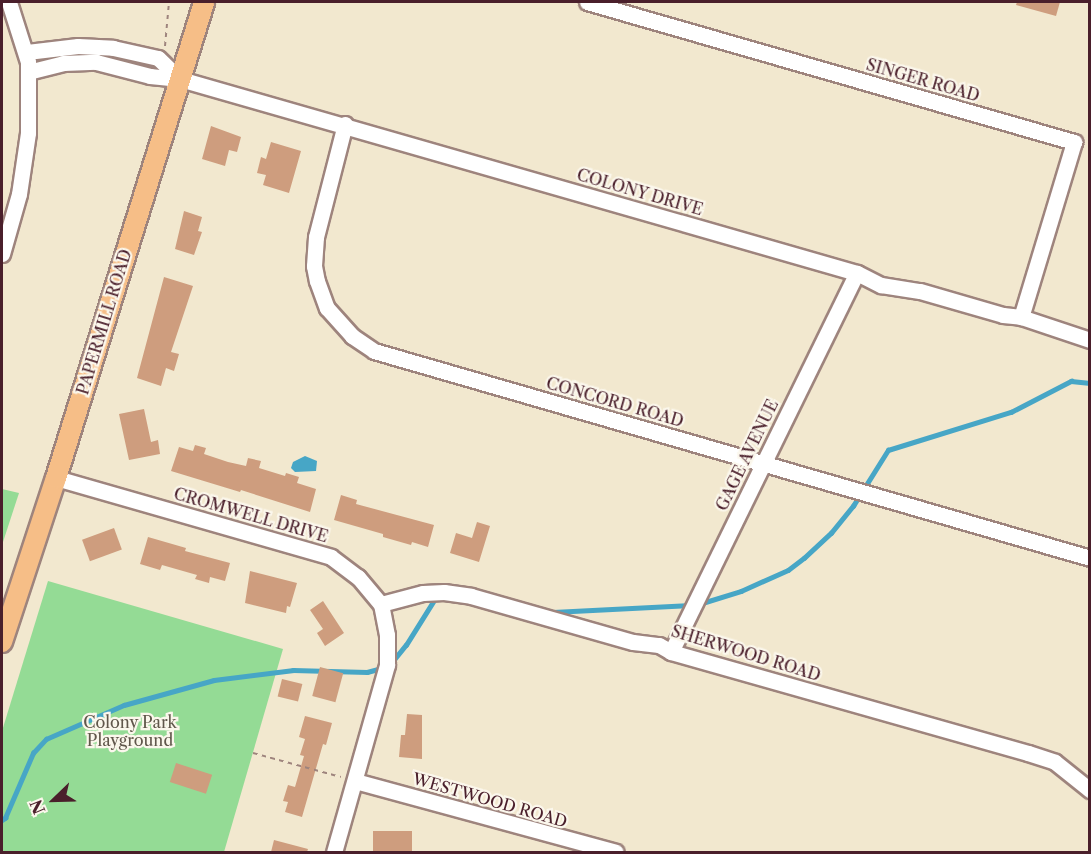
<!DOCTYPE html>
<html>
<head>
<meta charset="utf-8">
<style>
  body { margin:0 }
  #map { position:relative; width:1091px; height:854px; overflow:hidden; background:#f2e8cf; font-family:"Libre Caslon Text",serif }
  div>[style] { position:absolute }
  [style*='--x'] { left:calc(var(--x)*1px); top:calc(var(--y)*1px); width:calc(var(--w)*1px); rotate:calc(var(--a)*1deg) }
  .green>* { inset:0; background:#94db95 }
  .water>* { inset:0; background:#47a6c6 }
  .stream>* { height:4.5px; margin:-2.25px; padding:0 2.25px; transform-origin:2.25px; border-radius:2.25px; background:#47a6c6 }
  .building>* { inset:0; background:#ce9d7e; transform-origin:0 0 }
  .path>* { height:2px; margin-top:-1px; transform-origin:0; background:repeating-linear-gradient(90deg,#9e847d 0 4.5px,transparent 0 9px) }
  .roads { filter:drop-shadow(2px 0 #9e847d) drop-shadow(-2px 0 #9e847d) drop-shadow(0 2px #9e847d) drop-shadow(0 -2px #9e847d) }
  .minor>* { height:15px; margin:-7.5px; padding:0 7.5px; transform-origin:7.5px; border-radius:7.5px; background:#fff }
  .major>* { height:20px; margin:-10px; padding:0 10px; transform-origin:10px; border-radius:10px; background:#f6be87 }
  span { translate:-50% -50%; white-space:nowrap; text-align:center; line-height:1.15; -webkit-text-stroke:4.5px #fbf7ec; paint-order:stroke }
  .street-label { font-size:16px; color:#4a1f2b }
  .park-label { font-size:16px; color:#60574b }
  .frame { position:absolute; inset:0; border:3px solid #4a1f2b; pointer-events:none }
  .north { position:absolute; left:24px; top:770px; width:60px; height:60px; -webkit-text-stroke:4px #fbf7ec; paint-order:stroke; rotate:247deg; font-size:16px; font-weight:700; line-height:24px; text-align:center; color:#4a1f2b }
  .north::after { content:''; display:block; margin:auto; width:21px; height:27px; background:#4a1f2b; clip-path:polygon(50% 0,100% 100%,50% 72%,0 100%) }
</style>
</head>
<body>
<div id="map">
  <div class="green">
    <div style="clip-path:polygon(2px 489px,19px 493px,2px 545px)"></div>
    <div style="clip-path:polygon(48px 581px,283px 649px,224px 852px,2px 852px,2px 731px)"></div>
  </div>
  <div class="water">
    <div style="clip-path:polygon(305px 456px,317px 461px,316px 471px,295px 472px,291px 468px,293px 462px)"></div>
  </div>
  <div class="stream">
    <div style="--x:699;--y:604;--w:44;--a:-17.2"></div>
    <div style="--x:741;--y:591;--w:51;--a:-24.1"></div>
    <div style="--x:788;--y:570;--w:20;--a:-37"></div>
    <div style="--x:804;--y:558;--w:37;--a:-43"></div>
    <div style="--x:831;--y:533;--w:35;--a:-51"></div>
    <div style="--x:853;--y:506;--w:66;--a:-58"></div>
    <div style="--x:888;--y:450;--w:129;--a:-17.2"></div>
    <div style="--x:1011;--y:412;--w:68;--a:-27.3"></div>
    <div style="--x:1071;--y:381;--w:19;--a:6"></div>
    <div style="--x:553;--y:612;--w:138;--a:-2.9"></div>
    <div style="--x:392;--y:662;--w:22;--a:-51"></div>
    <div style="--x:406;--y:645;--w:57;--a:-58"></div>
    <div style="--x:2;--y:820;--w:4;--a:-34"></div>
    <div style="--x:5;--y:818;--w:71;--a:-66.7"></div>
    <div style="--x:33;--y:753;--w:19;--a:-47"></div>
    <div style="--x:46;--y:739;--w:85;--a:-23.6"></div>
    <div style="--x:124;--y:705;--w:93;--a:-15.5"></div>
    <div style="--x:214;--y:680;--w:80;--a:-7.2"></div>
    <div style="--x:293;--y:670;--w:74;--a:1.5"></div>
    <div style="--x:367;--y:672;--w:16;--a:-15"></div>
  </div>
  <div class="building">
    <div style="clip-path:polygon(1017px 2px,1060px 2px,1056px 16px,1016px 5px)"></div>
    <div style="clip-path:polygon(211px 126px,241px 137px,237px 152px,229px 150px,225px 166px,202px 159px)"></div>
    <div style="clip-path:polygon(271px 142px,301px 151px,289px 193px,263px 185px,266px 175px,257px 173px,261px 157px,266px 159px)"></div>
    <div style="clip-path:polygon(184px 211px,202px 217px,198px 231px,202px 232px,194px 255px,175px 249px)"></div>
    <div style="clip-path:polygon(164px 277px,193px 286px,171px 352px,179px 354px,174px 371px,166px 368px,161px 386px,137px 378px)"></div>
    <div style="clip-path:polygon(144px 409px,151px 442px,158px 440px,160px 454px,129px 460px,119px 414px)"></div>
    <div style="clip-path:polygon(195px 445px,206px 448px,204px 454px,228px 462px,246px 466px,248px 458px,261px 461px,259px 468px,285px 476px,286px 473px,299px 477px,297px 483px,316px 489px,310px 512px,241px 490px,240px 492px,171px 471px,179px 447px,193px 451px)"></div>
    <div style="clip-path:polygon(341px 495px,357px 500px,356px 504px,434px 525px,428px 547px,412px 542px,411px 545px,383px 537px,383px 534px,334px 520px)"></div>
    <div style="clip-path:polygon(477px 522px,490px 526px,479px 562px,450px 553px,456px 533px,472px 538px)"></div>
    <div style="left:114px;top:528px;width:23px;height:34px;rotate:70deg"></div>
    <div style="clip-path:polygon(148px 537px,186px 548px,185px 551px,230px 563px,225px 581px,210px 577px,209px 583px,195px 579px,197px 575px,162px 565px,160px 570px,140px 564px)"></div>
    <div style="clip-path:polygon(250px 571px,297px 583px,290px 607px,287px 606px,286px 613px,245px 603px)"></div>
    <div style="clip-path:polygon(323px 601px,344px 633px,325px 646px,317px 633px,323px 629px,310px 610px)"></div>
    <div style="left:320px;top:667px;width:24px;height:30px;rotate:15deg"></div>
    <div style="left:282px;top:679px;width:21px;height:18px;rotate:14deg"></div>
    <div style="clip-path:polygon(407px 714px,422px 715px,422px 759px,399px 757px,401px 735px,405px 735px)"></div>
    <div style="clip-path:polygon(305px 716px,332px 723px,326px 745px,323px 744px,302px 817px,285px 812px,288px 802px,283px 801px,288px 785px,295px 787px,304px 756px,300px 755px,305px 739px,299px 737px)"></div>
    <div style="left:176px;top:763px;width:38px;height:20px;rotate:18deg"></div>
    <div style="left:412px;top:831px;width:21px;height:39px;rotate:90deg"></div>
    <div style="clip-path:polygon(274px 840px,308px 849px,307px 852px,271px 852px)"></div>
  </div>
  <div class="path">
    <div style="--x:165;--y:46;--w:44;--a:-84.8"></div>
    <div style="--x:253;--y:753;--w:91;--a:15.3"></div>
  </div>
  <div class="roads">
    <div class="minor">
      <div style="--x:587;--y:2;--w:507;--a:16.04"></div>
      <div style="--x:1074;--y:142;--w:183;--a:106.8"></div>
      <div style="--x:27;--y:52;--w:51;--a:-6.7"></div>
      <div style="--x:78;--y:46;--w:35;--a:3"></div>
      <div style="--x:113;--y:48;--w:46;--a:12.5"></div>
      <div style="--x:158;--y:58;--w:30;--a:44"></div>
      <div style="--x:28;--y:72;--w:36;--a:-14"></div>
      <div style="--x:63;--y:63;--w:33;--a:-2"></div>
      <div style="--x:96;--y:62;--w:56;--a:14.5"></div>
      <div style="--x:150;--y:76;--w:30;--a:6"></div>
      <div style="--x:180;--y:79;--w:704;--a:15.99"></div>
      <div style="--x:857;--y:273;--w:27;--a:27"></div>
      <div style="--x:881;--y:285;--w:39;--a:9"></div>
      <div style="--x:920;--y:291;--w:86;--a:16.1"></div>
      <div style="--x:1003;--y:315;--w:18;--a:6"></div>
      <div style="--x:1021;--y:317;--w:73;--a:18.4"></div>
      <div style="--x:345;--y:124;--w:117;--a:104.4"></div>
      <div style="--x:316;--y:237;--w:29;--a:94"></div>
      <div style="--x:314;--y:266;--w:15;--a:79"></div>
      <div style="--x:317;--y:281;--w:29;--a:70"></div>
      <div style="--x:327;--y:308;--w:38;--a:48"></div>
      <div style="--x:352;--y:336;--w:27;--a:34"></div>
      <div style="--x:374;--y:351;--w:745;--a:16.12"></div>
      <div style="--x:2;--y:254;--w:62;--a:-74.2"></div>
      <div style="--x:19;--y:194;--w:62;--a:-81.6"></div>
      <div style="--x:28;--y:133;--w:71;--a:-90"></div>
      <div style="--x:28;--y:62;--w:63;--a:-107.6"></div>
      <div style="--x:56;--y:478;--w:286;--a:16"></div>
      <div style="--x:331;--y:557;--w:34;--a:37"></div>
      <div style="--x:358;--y:577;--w:35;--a:50"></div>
      <div style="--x:381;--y:604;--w:32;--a:79"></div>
      <div style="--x:387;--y:635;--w:30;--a:90"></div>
      <div style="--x:387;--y:665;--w:194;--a:105.8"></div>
      <div style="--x:381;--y:604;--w:43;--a:-14.7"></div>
      <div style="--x:423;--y:593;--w:21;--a:-3"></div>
      <div style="--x:444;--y:592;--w:27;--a:8"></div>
      <div style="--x:471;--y:596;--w:168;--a:15.9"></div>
      <div style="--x:633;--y:642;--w:26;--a:7"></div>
      <div style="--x:659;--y:645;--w:14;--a:30"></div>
      <div style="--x:671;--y:652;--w:371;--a:15.8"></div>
      <div style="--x:1028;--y:753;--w:28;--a:18"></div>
      <div style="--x:1055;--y:762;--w:45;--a:38.7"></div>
      <div style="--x:671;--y:652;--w:422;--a:-63.9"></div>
      <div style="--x:355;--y:781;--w:270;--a:15.2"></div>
    </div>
    <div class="major">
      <div style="--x:2;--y:642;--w:173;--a:-71.8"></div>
      <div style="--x:56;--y:478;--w:498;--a:-72.7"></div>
    </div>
  </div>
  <div class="street-label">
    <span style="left:923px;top:80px;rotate:16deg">SINGER ROAD</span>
    <span style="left:640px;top:192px;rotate:16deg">COLONY DRIVE</span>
    <span style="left:104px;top:322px;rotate:-73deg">PAPERMILL ROAD</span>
    <span style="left:615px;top:402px;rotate:16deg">CONCORD ROAD</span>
    <span style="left:747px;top:455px;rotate:-64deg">GAGE AVENUE</span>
    <span style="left:251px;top:515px;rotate:16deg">CROMWELL DRIVE</span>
    <span style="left:746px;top:653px;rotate:17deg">SHERWOOD ROAD</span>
    <span style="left:490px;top:800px;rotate:16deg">WESTWOOD ROAD</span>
  </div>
  <div class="park-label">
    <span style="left:130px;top:731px">Colony Park<br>Playground</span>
  </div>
  <div class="frame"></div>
  <div class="north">N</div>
</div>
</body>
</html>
